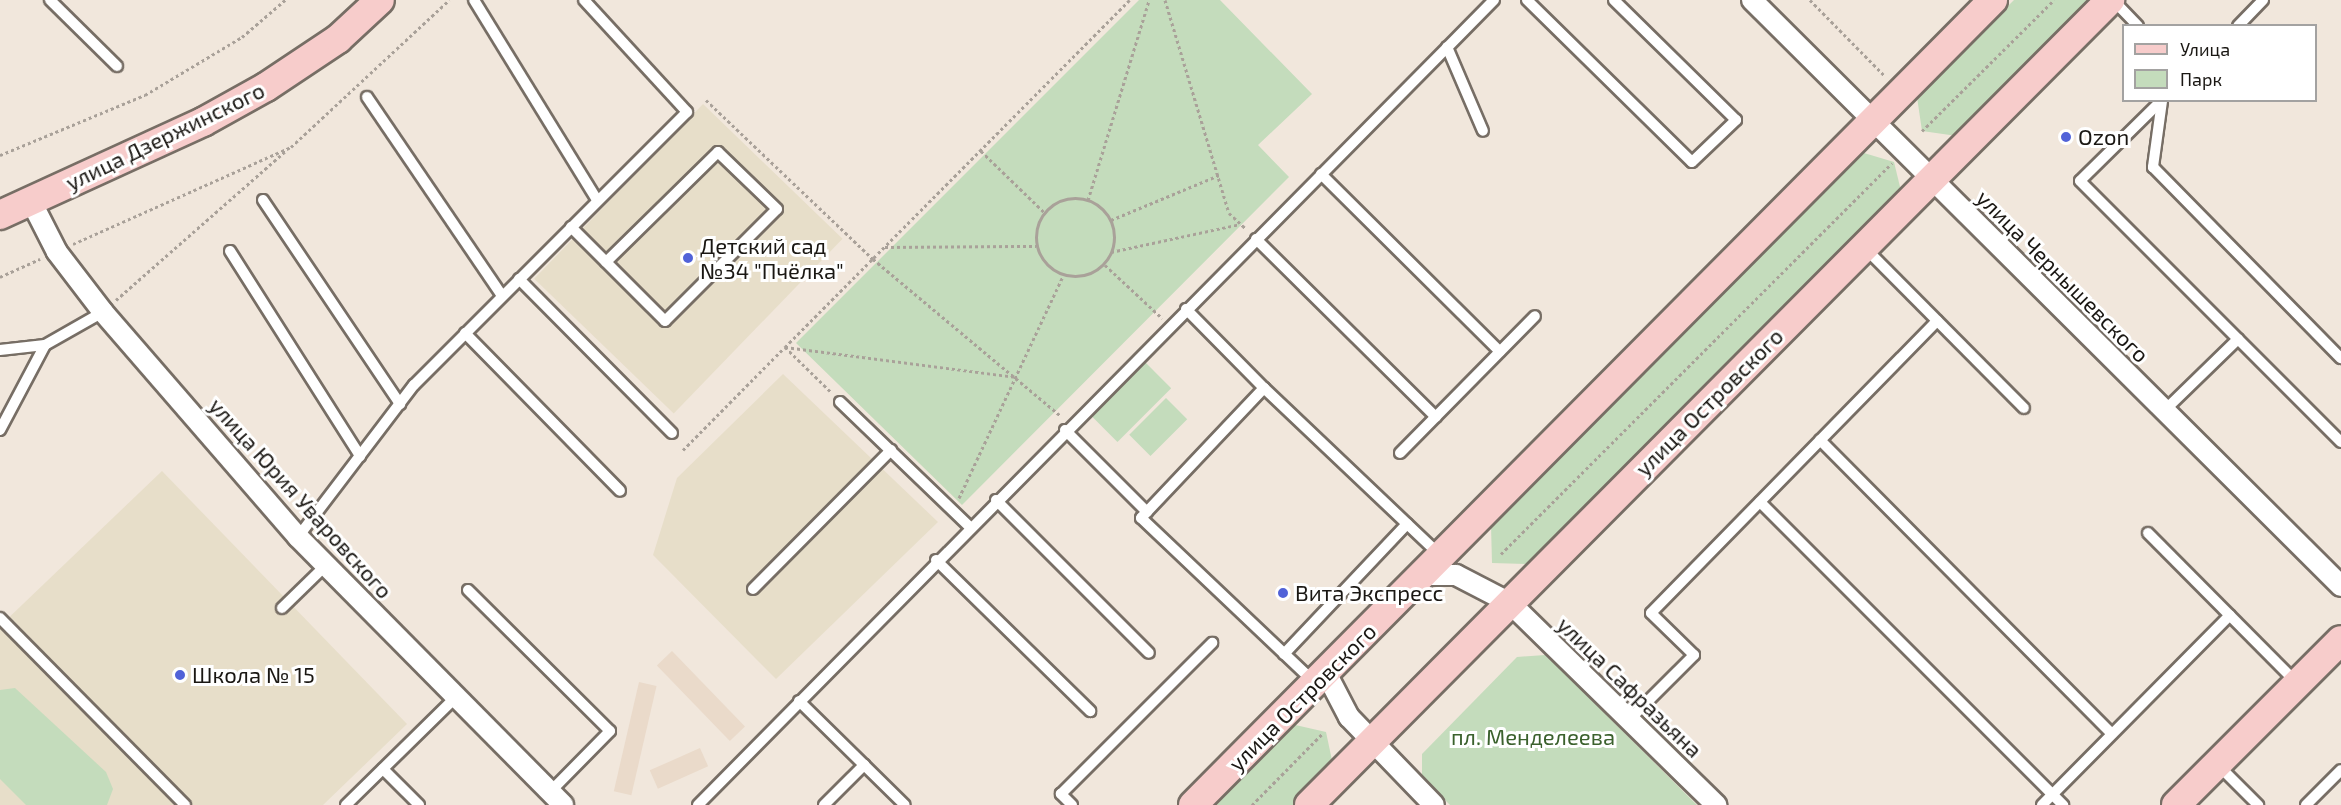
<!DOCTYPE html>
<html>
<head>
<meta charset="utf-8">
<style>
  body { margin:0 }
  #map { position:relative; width:2341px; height:805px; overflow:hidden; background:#f1e7dc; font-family:"Exo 2",sans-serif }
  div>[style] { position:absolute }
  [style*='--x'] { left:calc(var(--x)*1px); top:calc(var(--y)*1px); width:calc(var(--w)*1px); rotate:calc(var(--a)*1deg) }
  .built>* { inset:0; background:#eadaca; transform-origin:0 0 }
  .education>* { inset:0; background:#e7dec9; transform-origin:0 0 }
  .green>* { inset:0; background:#c4dcbc; transform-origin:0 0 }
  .path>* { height:3px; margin-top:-1.5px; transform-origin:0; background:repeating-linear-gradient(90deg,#a9a199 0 3px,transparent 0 6px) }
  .path>.ring { margin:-1.5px; padding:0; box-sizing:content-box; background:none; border:3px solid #a9a199; border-radius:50% }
  .roads { filter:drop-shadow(2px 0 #776e65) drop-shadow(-2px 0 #776e65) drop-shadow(0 2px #776e65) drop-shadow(0 -2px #776e65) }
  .lane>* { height:10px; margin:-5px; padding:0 5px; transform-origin:5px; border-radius:5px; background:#fff }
  .street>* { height:20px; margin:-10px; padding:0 10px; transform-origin:10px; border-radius:10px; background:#fff }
  .secondary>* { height:28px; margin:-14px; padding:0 14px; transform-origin:14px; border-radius:14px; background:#f7cccb }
  .dots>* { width:16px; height:16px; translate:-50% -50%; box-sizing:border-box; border:3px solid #fff; border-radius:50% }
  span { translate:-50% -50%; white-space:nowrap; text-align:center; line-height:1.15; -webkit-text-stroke:6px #fff; paint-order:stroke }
  .street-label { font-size:22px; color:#1a1713 }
  .poi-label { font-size:22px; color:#1a1713 }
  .left { translate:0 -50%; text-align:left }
  .park-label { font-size:22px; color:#3b612d }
  .legend { position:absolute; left:2122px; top:24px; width:195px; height:78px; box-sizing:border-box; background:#fff; border:2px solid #a3a2a1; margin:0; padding:8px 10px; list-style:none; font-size:18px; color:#1a1713 }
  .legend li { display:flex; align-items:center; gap:12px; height:30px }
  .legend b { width:30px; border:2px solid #a3a2a1 }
</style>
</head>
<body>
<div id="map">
  <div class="built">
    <div style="left:672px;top:651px;width:105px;height:21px;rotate:46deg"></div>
    <div style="left:639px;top:682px;width:18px;height:112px;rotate:13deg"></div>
    <div style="left:700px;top:748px;width:20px;height:55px;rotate:66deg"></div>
  </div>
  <div class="education">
    <div style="left:703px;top:104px;width:194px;height:243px;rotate:44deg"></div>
    <div style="clip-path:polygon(783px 374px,938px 522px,776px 679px,653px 555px,677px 478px)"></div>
    <div style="clip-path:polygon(162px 471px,407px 724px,323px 805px,0 805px,0 626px)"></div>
  </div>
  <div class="green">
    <div style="clip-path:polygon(1139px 0,1220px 0,1312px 94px,1258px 145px,1289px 177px,962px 505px,796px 343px)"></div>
    <div style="clip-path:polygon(2014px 0,2094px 0,1957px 136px,1922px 131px,1917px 97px)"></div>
    <div style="clip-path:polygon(1864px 153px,1894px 162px,1901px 191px,1530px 564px,1492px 563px,1491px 525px)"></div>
    <div style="left:1145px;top:362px;width:37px;height:76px;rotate:45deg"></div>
    <div style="left:1166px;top:398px;width:30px;height:52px;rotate:45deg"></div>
    <div style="clip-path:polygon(1545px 655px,1562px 671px,1697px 805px,1450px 805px,1422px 777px,1422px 754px,1517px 657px)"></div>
    <div style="clip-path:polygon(15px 688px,106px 772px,113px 789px,107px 805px,26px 805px,0 779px,0 690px)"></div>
    <div style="clip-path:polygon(1291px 724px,1326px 732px,1333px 765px,1293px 805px,1210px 805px)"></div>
  </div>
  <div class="path">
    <div style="--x:1165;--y:0;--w:222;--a:73.3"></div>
    <div style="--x:1229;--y:213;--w:23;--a:43"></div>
    <div style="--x:1810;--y:0;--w:107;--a:45.4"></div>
    <div style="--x:706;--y:100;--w:231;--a:43.6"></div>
    <div style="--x:873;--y:259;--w:245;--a:39.9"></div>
    <div style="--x:1922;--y:131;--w:186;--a:-44.8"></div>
    <div style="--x:981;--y:151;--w:88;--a:44.1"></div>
    <div style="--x:0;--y:155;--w:157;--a:-22.5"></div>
    <div style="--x:145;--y:95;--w:113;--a:-30.9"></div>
    <div style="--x:242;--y:37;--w:57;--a:-40.7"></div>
    <div class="ring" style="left:1036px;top:198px;width:75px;height:75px"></div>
    <div style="--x:1088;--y:200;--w:209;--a:-73"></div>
    <div style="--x:1111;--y:220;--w:117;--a:-22.6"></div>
    <div style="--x:73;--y:244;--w:239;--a:-24"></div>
    <div style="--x:291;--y:147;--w:216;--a:-42.9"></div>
    <div style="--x:885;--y:247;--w:151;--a:-0.4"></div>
    <div style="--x:1111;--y:252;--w:132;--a:-12.2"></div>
    <div style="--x:1105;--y:265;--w:78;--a:42.9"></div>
    <div style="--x:0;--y:277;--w:44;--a:-24.2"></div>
    <div style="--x:116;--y:300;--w:227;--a:-41.3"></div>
    <div style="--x:785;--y:347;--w:489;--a:-45.2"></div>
    <div style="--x:785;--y:347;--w:232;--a:7.4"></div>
    <div style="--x:683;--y:450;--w:145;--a:-45.3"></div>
    <div style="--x:785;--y:347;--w:64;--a:44.4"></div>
    <div style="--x:959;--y:498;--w:247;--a:-64.9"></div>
    <div style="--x:1501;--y:554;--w:553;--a:-45"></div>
    <div style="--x:1252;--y:805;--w:101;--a:-45.4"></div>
  </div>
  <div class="roads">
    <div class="lane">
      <div style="--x:50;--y:0;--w:94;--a:44.6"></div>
      <div style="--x:474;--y:0;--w:235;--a:58.4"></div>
      <div style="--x:1527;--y:0;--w:231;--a:44.5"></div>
      <div style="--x:1692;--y:162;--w:61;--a:-43.7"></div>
      <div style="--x:1736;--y:120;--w:171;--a:-135.5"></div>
      <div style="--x:2113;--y:0;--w:36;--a:46"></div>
      <div style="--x:2238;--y:26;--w:36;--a:-46"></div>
      <div style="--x:1447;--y:47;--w:91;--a:66.8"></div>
      <div style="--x:367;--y:97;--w:240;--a:55.8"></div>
      <div style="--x:2162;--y:100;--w:115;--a:135.4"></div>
      <div style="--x:2080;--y:181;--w:369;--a:45"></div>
      <div style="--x:2162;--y:101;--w:67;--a:97.8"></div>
      <div style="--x:2153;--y:167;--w:268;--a:45.5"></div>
      <div style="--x:1321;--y:174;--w:252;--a:44.8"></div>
      <div style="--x:263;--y:200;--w:246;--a:56.1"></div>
      <div style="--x:571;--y:227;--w:133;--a:45"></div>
      <div style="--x:665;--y:321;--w:158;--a:-45"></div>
      <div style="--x:777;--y:209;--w:82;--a:-136"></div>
      <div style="--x:718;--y:152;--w:157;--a:135.5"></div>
      <div style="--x:1256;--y:239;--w:253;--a:44.7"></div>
      <div style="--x:1866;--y:249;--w:224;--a:45.2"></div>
      <div style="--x:230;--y:251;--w:243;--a:57.6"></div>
      <div style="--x:519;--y:279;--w:217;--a:45.2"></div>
      <div style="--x:1186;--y:309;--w:111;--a:45.4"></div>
      <div style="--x:465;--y:333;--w:221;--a:45.5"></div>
      <div style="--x:0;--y:350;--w:45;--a:-6.3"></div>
      <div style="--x:840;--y:402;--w:179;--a:43.9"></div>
      <div style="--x:2165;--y:410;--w:102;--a:-44.2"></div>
      <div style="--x:0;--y:430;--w:96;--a:-62.1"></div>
      <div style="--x:45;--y:345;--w:67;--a:-29.6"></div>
      <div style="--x:1065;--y:430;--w:116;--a:45"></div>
      <div style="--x:1820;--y:440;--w:414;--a:45.2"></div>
      <div style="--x:1400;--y:453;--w:192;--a:-45.4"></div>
      <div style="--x:996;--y:500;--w:216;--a:45"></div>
      <div style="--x:1760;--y:502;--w:429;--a:45"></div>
      <div style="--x:2148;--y:533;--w:211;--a:45.2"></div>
      <div style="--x:298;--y:537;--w:191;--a:-52.7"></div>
      <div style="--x:414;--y:385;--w:386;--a:-45"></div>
      <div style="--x:687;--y:112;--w:152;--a:-132.6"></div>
      <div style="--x:936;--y:560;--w:216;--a:44.4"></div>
      <div style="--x:753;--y:589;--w:196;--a:-45.2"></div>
      <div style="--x:468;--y:590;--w:200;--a:44.8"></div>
      <div style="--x:610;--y:731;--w:86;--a:134.5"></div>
      <div style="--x:282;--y:608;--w:62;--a:-44.3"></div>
      <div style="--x:0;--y:618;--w:263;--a:45.3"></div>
      <div style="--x:1284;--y:654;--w:179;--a:-46.6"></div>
      <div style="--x:1313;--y:681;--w:237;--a:-136.5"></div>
      <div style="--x:1141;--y:518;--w:179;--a:-46.6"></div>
      <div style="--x:1264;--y:388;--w:243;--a:43.5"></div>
      <div style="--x:799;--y:701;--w:148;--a:44.5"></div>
      <div style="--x:1629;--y:720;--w:92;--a:-45"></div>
      <div style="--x:1694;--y:655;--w:60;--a:-135.7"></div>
      <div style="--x:1651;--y:613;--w:409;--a:-45.6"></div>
      <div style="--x:2218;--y:765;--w:57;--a:45"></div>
      <div style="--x:383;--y:769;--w:51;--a:45"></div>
      <div style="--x:346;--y:805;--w:154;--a:-44.5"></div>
      <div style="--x:698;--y:805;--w:1132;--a:-45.32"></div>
      <div style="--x:824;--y:805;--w:57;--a:-45"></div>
      <div style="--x:1072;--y:805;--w:16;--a:-135"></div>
      <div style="--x:1061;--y:794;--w:214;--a:-45"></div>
      <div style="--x:2042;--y:805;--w:267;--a:-45.3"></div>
      <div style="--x:2306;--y:805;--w:49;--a:-45"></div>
    </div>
    <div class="street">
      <div style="--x:1752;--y:0;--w:831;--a:44.85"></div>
      <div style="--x:31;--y:201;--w:57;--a:63"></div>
      <div style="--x:57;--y:252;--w:76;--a:52.5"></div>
      <div style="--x:103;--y:312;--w:298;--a:49.1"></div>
      <div style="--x:298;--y:537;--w:377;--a:45.3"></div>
      <div style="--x:1425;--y:575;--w:31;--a:0"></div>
      <div style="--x:1456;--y:575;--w:61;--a:27.4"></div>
      <div style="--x:1510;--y:603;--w:289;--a:44.4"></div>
      <div style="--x:1326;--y:673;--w:50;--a:62.4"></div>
      <div style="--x:1349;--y:717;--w:122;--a:46"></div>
    </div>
    <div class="secondary">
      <div style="--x:0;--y:215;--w:223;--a:-24.6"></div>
      <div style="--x:203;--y:122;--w:72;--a:-29.1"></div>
      <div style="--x:266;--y:87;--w:87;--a:-33.7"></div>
      <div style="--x:338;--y:39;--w:57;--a:-42.9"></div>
      <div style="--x:1193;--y:805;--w:1135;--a:-45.18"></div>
      <div style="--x:1309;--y:805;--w:1136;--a:-45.14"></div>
      <div style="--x:2176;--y:805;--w:233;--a:-45"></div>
    </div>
  </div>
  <div class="dots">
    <div style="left:2066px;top:137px;background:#5162d8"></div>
    <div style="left:688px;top:258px;background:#5162d8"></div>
    <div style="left:1283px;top:593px;background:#5162d8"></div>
    <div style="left:180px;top:675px;background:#5162d8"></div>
  </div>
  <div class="street-label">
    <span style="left:165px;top:136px;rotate:-26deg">улица Дзержинского</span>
    <span style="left:2063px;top:276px;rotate:45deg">улица Чернышевского</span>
    <span style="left:1709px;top:402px;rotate:-45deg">улица Островского</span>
    <span style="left:301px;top:498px;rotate:48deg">улица Юрия Уваровского</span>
    <span style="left:1630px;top:687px;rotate:44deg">улица Сафразьяна</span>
    <span style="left:1302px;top:697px;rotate:-45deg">улица Островского</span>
  </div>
  <div class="poi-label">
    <span class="left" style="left:2078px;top:137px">Ozon</span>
    <span class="left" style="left:700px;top:258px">Детский сад<br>№34 "Пчёлка"</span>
    <span class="left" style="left:1295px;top:593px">Вита Экспресс</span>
    <span class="left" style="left:192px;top:675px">Школа № 15</span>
  </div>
  <div class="park-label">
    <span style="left:1533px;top:737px">пл. Менделеева</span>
  </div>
  <ul class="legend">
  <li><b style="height:8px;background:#f7cccb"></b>Улица</li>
  <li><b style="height:16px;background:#c4dcbc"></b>Парк</li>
  </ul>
</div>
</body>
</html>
